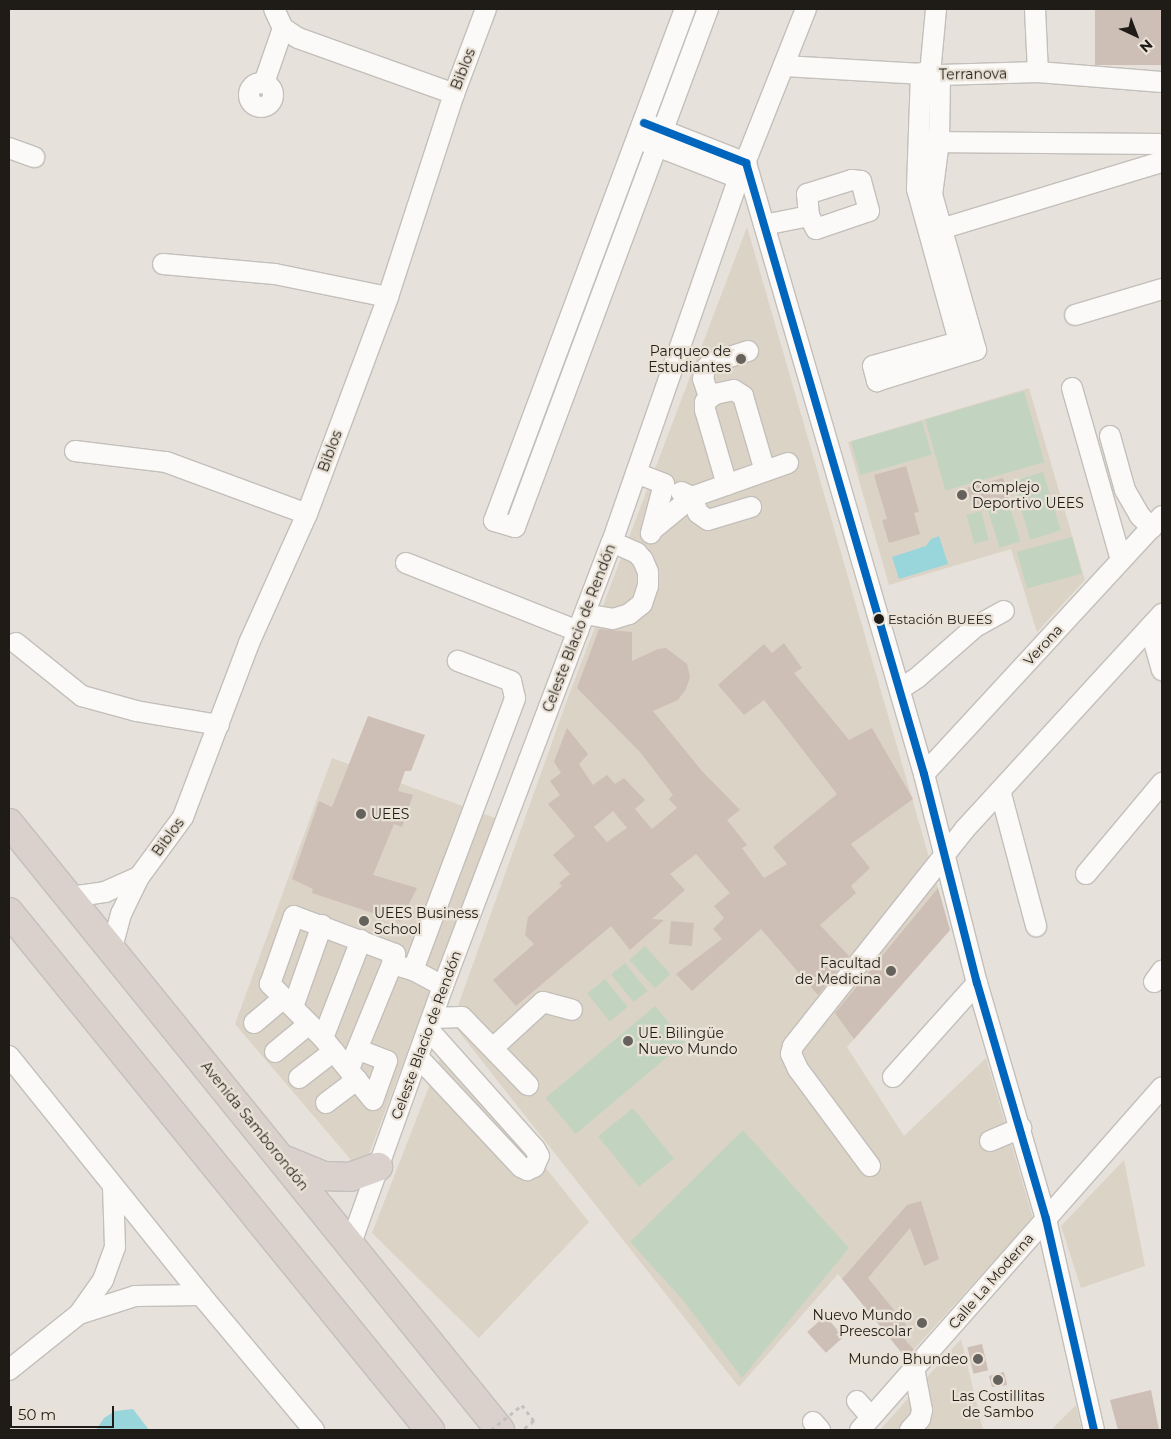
<!DOCTYPE html>
<html>
<head>
<meta charset="utf-8">
<style>
  body { margin:0 }
  #map { position:relative; width:1171px; height:1439px; overflow:hidden; background:#e6e1da; font-family:Montserrat,sans-serif }
  div>[style] { position:absolute }
  [style*='--x'] { left:calc(var(--x)*1px); top:calc(var(--y)*1px); width:calc(var(--w)*1px); rotate:calc(var(--a)*1deg) }
  .built>* { inset:0; background:#dcd3c7 }
  .green>* { inset:0; background:#c2d4c0; transform-origin:0 0 }
  .water>* { inset:0; background:#98d6db }
  .building>* { inset:0; background:#cdbeb6; transform-origin:0 0 }
  .path>* { height:2.5px; margin-top:-1.25px; transform-origin:0; background:repeating-linear-gradient(90deg,#c3c1bf 0 4px,transparent 0 8px) }
  .roads { filter:drop-shadow(1px 0 #c3bfba) drop-shadow(-1px 0 #c3bfba) drop-shadow(0 1px #c3bfba) drop-shadow(0 -1px #c3bfba) }
  .minor>* { height:20px; margin:-10px; padding:0 10px; transform-origin:10px; border-radius:10px; background:#fbfaf9 }
  .minor>.ring { margin:-10px; padding:0; box-sizing:content-box; background:none; border:20px solid #fbfaf9; border-radius:50% }
  .highway>* { height:28px; margin:-14px; padding:0 14px; transform-origin:14px; border-radius:14px; background:#dbd1cc }
  .path-bridge>* { height:2.5px; margin-top:-1.25px; transform-origin:0; background:repeating-linear-gradient(90deg,#c3c1bf 0 4px,transparent 0 8px) }
  .bus-1>* { height:8px; margin:-4px; padding:0 4px; transform-origin:4px; border-radius:4px; background:#0065bd }
  .dots>* { width:14px; height:14px; translate:-50% -50%; box-sizing:border-box; border:2px solid #eae2d6; border-radius:50% }
  span { translate:-50% -50%; white-space:nowrap; text-align:center; line-height:1.15; -webkit-text-stroke:4.5px #eae2d6; paint-order:stroke }
  .bus-label { font-size:13px; color:#1f1c18 }
  .left { translate:0 -50%; text-align:left }
  .street-label { font-size:14px; color:#1f1c18 }
  .poi-label { font-size:14px; color:#1f1c18 }
  .right { translate:-100% -50%; text-align:right }
  .frame { position:absolute; inset:0; border:10px solid #1f1c18; pointer-events:none }
  .north { position:absolute; left:1111px; top:10px; width:50px; height:50px; -webkit-text-stroke:4px #eae2d6; paint-order:stroke; rotate:137deg; font-size:14px; font-weight:700; line-height:20px; text-align:center; color:#1f1c18 }
  .north::after { content:''; display:block; margin:auto; width:18px; height:22px; background:#1f1c18; clip-path:polygon(50% 0,100% 100%,50% 72%,0 100%) }
  .scale { position:absolute; left:10px; top:1406px; width:104px; height:22px; box-sizing:border-box; border:2px solid #1f1c18; border-top:0; padding-left:6px; font-size:15px; line-height:18px; white-space:nowrap; color:#1f1c18; -webkit-text-stroke:4px #eae2d6; paint-order:stroke }
</style>
</head>
<body>
<div id="map">
  <div class="built">
    <div style="clip-path:polygon(747px 227px,950px 930px,847px 1047px,904px 1136px,986px 1058px,1033px 1218px,906px 1358px,838px 1274px,739px 1387px,452px 1023px,566px 703px)"></div>
    <div style="clip-path:polygon(1029px 388px,1085px 580px,1037px 632px,1011px 549px,889px 585px,848px 442px)"></div>
    <div style="clip-path:polygon(332px 758px,495px 818px,366px 1162px,352px 1161px,235px 1024px)"></div>
    <div style="clip-path:polygon(446px 1043px,589px 1222px,479px 1338px,372px 1233px)"></div>
    <div style="clip-path:polygon(1124px 1160px,1145px 1266px,1081px 1288px,1061px 1226px)"></div>
    <div style="clip-path:polygon(961px 1339px,983px 1430px,880px 1430px)"></div>
    <div style="clip-path:polygon(1076px 1405px,1082px 1430px,1051px 1430px)"></div>
  </div>
  <div class="green">
    <div style="left:1024px;top:391px;width:74px;height:103px;rotate:74deg"></div>
    <div style="left:922px;top:421px;width:35px;height:74px;rotate:74deg"></div>
    <div style="left:1043px;top:472px;width:61px;height:32px;rotate:73deg"></div>
    <div style="left:1009px;top:504px;width:39px;height:22px;rotate:73deg"></div>
    <div style="left:981px;top:511px;width:30px;height:15px;rotate:75deg"></div>
    <div style="left:1072px;top:537px;width:38px;height:57px;rotate:75deg"></div>
    <div style="left:645px;top:946px;width:38px;height:21px;rotate:48deg"></div>
    <div style="left:625px;top:963px;width:36px;height:18px;rotate:51deg"></div>
    <div style="left:605px;top:979px;width:36px;height:23px;rotate:51deg"></div>
    <div style="left:655px;top:1006px;width:47px;height:143px;rotate:50deg"></div>
    <div style="left:633px;top:1108px;width:65px;height:45px;rotate:51deg"></div>
    <div style="clip-path:polygon(743px 1130px,849px 1248px,742px 1378px,682px 1299px,630px 1242px)"></div>
  </div>
  <div class="water">
    <div style="clip-path:polygon(939px 536px,948px 564px,899px 579px,892px 557px,926px 546px,931px 539px)"></div>
    <div style="clip-path:polygon(133px 1409px,149px 1430px,96px 1430px,104px 1418px,115px 1411px)"></div>
  </div>
  <div class="building">
    <div style="left:1095px;top:9px;width:67px;height:56px"></div>
    <div style="clip-path:polygon(906px 466px,919px 512px,914px 513px,920px 534px,889px 543px,882px 520px,887px 519px,874px 475px)"></div>
    <div style="left:1003px;top:478px;width:23px;height:37px;rotate:75deg"></div>
    <div style="clip-path:polygon(evenodd,599px 629px,632px 632px,632px 661px,658px 649px,666px 648px,687px 664px,690px 677px,686px 689px,678px 700px,653px 711px,702px 771px,740px 810px,727px 820px,747px 845px,742px 848px,764px 878px,787px 864px,773px 847px,837px 794px,764px 700px,744px 715px,718px 685px,764px 644px,772px 653px,784px 643px,802px 668px,794px 673px,849px 740px,872px 728px,913px 799px,851px 844px,870px 868px,851px 886px,856px 893px,820px 925px,849px 956px,818px 995px,761px 929px,692px 991px,676px 974px,722px 939px,713px 929px,724px 918px,714px 906px,730px 893px,696px 854px,670px 874px,685px 890px,652px 919px,664px 920px,630px 950px,611px 926px,516px 1006px,493px 980px,534px 944px,525px 935px,528px 917px,562px 886px,559px 883px,570px 874px,553px 855px,575px 836px,548px 804px,560px 795px,550px 781px,561px 773px,554px 762px,567px 728px,588px 754px,579px 764px,593px 785px,607px 775px,615px 784px,624px 778px,645px 800px,635px 809px,652px 829px,677px 808px,669px 799px,673px 795px,640px 752px,577px 688px,599px 629px,613px 811px,627px 828px,607px 842px,594px 827px,613px 811px)"></div>
    <div style="clip-path:polygon(368px 716px,425px 735px,411px 771px,405px 771px,398px 791px,413px 795px,402px 827px,394px 824px,373px 875px,417px 888px,400px 922px,312px 893px,313px 889px,292px 879px,319px 801px,332px 807px)"></div>
    <div style="clip-path:polygon(938px 888px,950px 930px,854px 1039px,835px 1013px)"></div>
    <div style="left:671px;top:921px;width:23px;height:23px;rotate:5deg"></div>
    <div style="clip-path:polygon(921px 1201px,939px 1259px,924px 1266px,910px 1228px,868px 1278px,907px 1326px,901px 1335px,914px 1350px,906px 1358px,842px 1279px,907px 1205px)"></div>
    <div style="left:825px;top:1316px;width:28px;height:24px;rotate:48deg"></div>
    <div style="left:982px;top:1344px;width:27px;height:15px;rotate:77deg"></div>
    <div style="clip-path:polygon(1004px 1372px,1007px 1385px,992px 1387px,989px 1376px)"></div>
    <div style="clip-path:polygon(1151px 1390px,1159px 1430px,1118px 1430px,1110px 1400px)"></div>
  </div>
  <div class="path">
    <div style="--x:522;--y:1405;--w:20;--a:53"></div>
    <div style="--x:534;--y:1421;--w:14;--a:141"></div>
  </div>
  <div class="roads">
    <div class="minor">
      <div style="--x:274;--y:9;--w:21;--a:65"></div>
      <div style="--x:283;--y:28;--w:18;--a:34"></div>
      <div style="--x:298;--y:38;--w:166;--a:19.7"></div>
      <div style="--x:685;--y:9;--w:546;--a:110.46"></div>
      <div style="--x:494;--y:521;--w:22;--a:16"></div>
      <div style="--x:515;--y:527;--w:553;--a:-69.57"></div>
      <div style="--x:1035;--y:9;--w:63;--a:87.3"></div>
      <div style="--x:784;--y:66;--w:156;--a:3.3"></div>
      <div style="--x:940;--y:75;--w:98;--a:-1.8"></div>
      <div style="--x:1038;--y:72;--w:124;--a:4.6"></div>
      <div style="--x:921;--y:73;--w:116;--a:92"></div>
      <div style="--x:917;--y:189;--w:159;--a:74.6"></div>
      <div style="--x:959;--y:342;--w:89;--a:164.4"></div>
      <div style="--x:873;--y:366;--w:16;--a:75"></div>
      <div style="--x:877;--y:381;--w:104;--a:-17.4"></div>
      <div style="--x:976;--y:350;--w:161;--a:-105.8"></div>
      <div style="--x:932;--y:195;--w:54;--a:-82.6"></div>
      <div style="--x:939;--y:141;--w:66;--a:-89.1"></div>
      <div style="--x:930;--y:74;--w:65;--a:-84.7"></div>
      <div class="ring" style="left:249px;top:83px;width:4px;height:4px"></div>
      <div style="--x:264;--y:83;--w:58;--a:-70.9"></div>
      <div style="--x:644;--y:123;--w:110;--a:21.4"></div>
      <div style="--x:746;--y:163;--w:636;--a:73.76"></div>
      <div style="--x:924;--y:774;--w:216;--a:75.8"></div>
      <div style="--x:977;--y:983;--w:246;--a:73.7"></div>
      <div style="--x:1046;--y:1219;--w:216;--a:77.2"></div>
      <div style="--x:646;--y:142;--w:100;--a:21.2"></div>
      <div style="--x:927;--y:142;--w:235;--a:0.5"></div>
      <div style="--x:9;--y:148;--w:27;--a:20"></div>
      <div style="--x:852;--y:180;--w:9;--a:6"></div>
      <div style="--x:861;--y:181;--w:31;--a:75"></div>
      <div style="--x:869;--y:211;--w:56;--a:161.2"></div>
      <div style="--x:816;--y:229;--w:15;--a:-118"></div>
      <div style="--x:809;--y:216;--w:22;--a:-95"></div>
      <div style="--x:807;--y:194;--w:47;--a:-17.3"></div>
      <div style="--x:764;--y:225;--w:46;--a:-11.3"></div>
      <div style="--x:931;--y:232;--w:241;--a:-16.9"></div>
      <div style="--x:163;--y:264;--w:112;--a:5.1"></div>
      <div style="--x:275;--y:274;--w:115;--a:11.5"></div>
      <div style="--x:1075;--y:315;--w:91;--a:-16.6"></div>
      <div style="--x:1072;--y:388;--w:179;--a:74.1"></div>
      <div style="--x:709;--y:397;--w:19;--a:-108"></div>
      <div style="--x:703;--y:379;--w:10;--a:-79"></div>
      <div style="--x:705;--y:369;--w:8;--a:-45"></div>
      <div style="--x:711;--y:363;--w:39;--a:-18"></div>
      <div style="--x:1110;--y:436;--w:56;--a:74.5"></div>
      <div style="--x:1125;--y:490;--w:30;--a:60"></div>
      <div style="--x:1140;--y:516;--w:17;--a:45"></div>
      <div style="--x:75;--y:451;--w:92;--a:6.9"></div>
      <div style="--x:166;--y:462;--w:150;--a:20.2"></div>
      <div style="--x:636;--y:473;--w:30;--a:21"></div>
      <div style="--x:664;--y:484;--w:51;--a:104.9"></div>
      <div style="--x:727;--y:485;--w:78;--a:-106.3"></div>
      <div style="--x:705;--y:410;--w:8;--a:-90"></div>
      <div style="--x:705;--y:402;--w:13;--a:-39"></div>
      <div style="--x:715;--y:394;--w:19;--a:-12"></div>
      <div style="--x:734;--y:390;--w:11;--a:34"></div>
      <div style="--x:743;--y:396;--w:78;--a:73.7"></div>
      <div style="--x:681;--y:492;--w:12;--a:24"></div>
      <div style="--x:692;--y:497;--w:17;--a:69"></div>
      <div style="--x:698;--y:513;--w:12;--a:35"></div>
      <div style="--x:708;--y:520;--w:45;--a:-16.8"></div>
      <div style="--x:652;--y:530;--w:52;--a:-39.5"></div>
      <div style="--x:692;--y:497;--w:102;--a:-19.5"></div>
      <div style="--x:406;--y:563;--w:185;--a:21.6"></div>
      <div style="--x:585;--y:614;--w:28;--a:10"></div>
      <div style="--x:613;--y:619;--w:17;--a:-17"></div>
      <div style="--x:629;--y:614;--w:16;--a:-38"></div>
      <div style="--x:642;--y:604;--w:19;--a:-72"></div>
      <div style="--x:648;--y:586;--w:14;--a:-90"></div>
      <div style="--x:648;--y:572;--w:13;--a:-113"></div>
      <div style="--x:643;--y:560;--w:9;--a:-131"></div>
      <div style="--x:637;--y:553;--w:27;--a:-156"></div>
      <div style="--x:1150;--y:628;--w:44;--a:74.1"></div>
      <div style="--x:16;--y:643;--w:85;--a:38.8"></div>
      <div style="--x:82;--y:696;--w:56;--a:15.5"></div>
      <div style="--x:136;--y:711;--w:84;--a:9.6"></div>
      <div style="--x:900;--y:689;--w:20;--a:-33"></div>
      <div style="--x:917;--y:678;--w:77;--a:-41.3"></div>
      <div style="--x:975;--y:627;--w:33;--a:-29"></div>
      <div style="--x:924;--y:774;--w:351;--a:-47.3"></div>
      <div style="--x:1001;--y:794;--w:137;--a:75.1"></div>
      <div style="--x:1086;--y:874;--w:119;--a:-50.1"></div>
      <div style="--x:139;--y:877;--w:74;--a:-53.7"></div>
      <div style="--x:183;--y:817;--w:186;--a:-69.2"></div>
      <div style="--x:249;--y:643;--w:141;--a:-65.8"></div>
      <div style="--x:307;--y:514;--w:232;--a:-69.5"></div>
      <div style="--x:388;--y:297;--w:213;--a:-72"></div>
      <div style="--x:454;--y:94;--w:91;--a:-69.4"></div>
      <div style="--x:70;--y:897;--w:35;--a:-8"></div>
      <div style="--x:105;--y:892;--w:37;--a:-24"></div>
      <div style="--x:139;--y:877;--w:41;--a:115.9"></div>
      <div style="--x:121;--y:914;--w:35;--a:105"></div>
      <div style="--x:413;--y:970;--w:290;--a:-69.4"></div>
      <div style="--x:515;--y:698;--w:17;--a:-103"></div>
      <div style="--x:511;--y:681;--w:57;--a:-159.3"></div>
      <div style="--x:1154;--y:982;--w:14;--a:-54"></div>
      <div style="--x:293;--y:1007;--w:87;--a:-70.5"></div>
      <div style="--x:432;--y:1018;--w:30;--a:-2"></div>
      <div style="--x:462;--y:1017;--w:95;--a:45.9"></div>
      <div style="--x:254;--y:1023;--w:39;--a:-40"></div>
      <div style="--x:323;--y:1038;--w:105;--a:-68.8"></div>
      <div style="--x:493;--y:1048;--w:68;--a:-42.6"></div>
      <div style="--x:543;--y:1002;--w:30;--a:15"></div>
      <div style="--x:359;--y:1050;--w:30;--a:21"></div>
      <div style="--x:387;--y:1061;--w:41;--a:109.7"></div>
      <div style="--x:275;--y:1052;--w:44;--a:-39.5"></div>
      <div style="--x:9;--y:1056;--w:307;--a:51.2"></div>
      <div style="--x:201;--y:1295;--w:176;--a:50.1"></div>
      <div style="--x:418;--y:1057;--w:151;--a:46.9"></div>
      <div style="--x:521;--y:1167;--w:7;--a:27"></div>
      <div style="--x:527;--y:1170;--w:8;--a:-23"></div>
      <div style="--x:534;--y:1167;--w:12;--a:-66"></div>
      <div style="--x:539;--y:1156;--w:8;--a:-120"></div>
      <div style="--x:535;--y:1149;--w:161;--a:-131.7"></div>
      <div style="--x:349;--y:1069;--w:113;--a:-67.7"></div>
      <div style="--x:392;--y:964;--w:22;--a:16"></div>
      <div style="--x:413;--y:970;--w:34;--a:28"></div>
      <div style="--x:893;--y:1077;--w:126;--a:-48.2"></div>
      <div style="--x:299;--y:1078;--w:44;--a:-37.6"></div>
      <div style="--x:373;--y:1100;--w:80;--a:-128.9"></div>
      <div style="--x:323;--y:1038;--w:76;--a:-134.5"></div>
      <div style="--x:270;--y:984;--w:72;--a:-70.6"></div>
      <div style="--x:294;--y:916;--w:108;--a:20.6"></div>
      <div style="--x:395;--y:954;--w:10;--a:107"></div>
      <div style="--x:326;--y:1103;--w:39;--a:-37"></div>
      <div style="--x:990;--y:1141;--w:34;--a:-23"></div>
      <div style="--x:870;--y:1166;--w:121;--a:-126.6"></div>
      <div style="--x:798;--y:1069;--w:17;--a:-115"></div>
      <div style="--x:791;--y:1054;--w:8;--a:-76"></div>
      <div style="--x:793;--y:1046;--w:277;--a:-51.6"></div>
      <div style="--x:965;--y:829;--w:292;--a:-47.5"></div>
      <div style="--x:350;--y:1246;--w:276;--a:-70.3"></div>
      <div style="--x:443;--y:986;--w:475;--a:-69.2"></div>
      <div style="--x:612;--y:542;--w:386;--a:-70.8"></div>
      <div style="--x:739;--y:178;--w:182;--a:-68.4"></div>
      <div style="--x:79;--y:1314;--w:59;--a:-17.8"></div>
      <div style="--x:135;--y:1296;--w:66;--a:-0.9"></div>
      <div style="--x:9;--y:1370;--w:90;--a:-38.7"></div>
      <div style="--x:79;--y:1314;--w:42;--a:-54.8"></div>
      <div style="--x:103;--y:1280;--w:35;--a:-70"></div>
      <div style="--x:115;--y:1247;--w:61;--a:-91.9"></div>
      <div style="--x:857;--y:1401;--w:21;--a:49"></div>
      <div style="--x:813;--y:1422;--w:11;--a:49"></div>
      <div style="--x:860;--y:1430;--w:457;--a:-48.6"></div>
      <div style="--x:910;--y:1430;--w:15;--a:-48"></div>
      <div style="--x:920;--y:1419;--w:9;--a:-77"></div>
      <div style="--x:922;--y:1410;--w:43;--a:-100.8"></div>
    </div>
    <div class="highway">
      <div style="--x:9;--y:823;--w:781;--a:51.03"></div>
      <div style="--x:9;--y:912;--w:668;--a:50.9"></div>
      <div style="--x:285;--y:1160;--w:42;--a:22.3"></div>
      <div style="--x:324;--y:1176;--w:26;--a:2"></div>
      <div style="--x:350;--y:1177;--w:30;--a:-20"></div>
    </div>
  </div>
  <div class="path-bridge">
    <div style="--x:491;--y:1430;--w:40;--a:-39"></div>
  </div>
  <div class="bus-1">
    <div style="--x:644;--y:123;--w:110;--a:21.4"></div>
    <div style="--x:746;--y:163;--w:636;--a:73.76"></div>
    <div style="--x:924;--y:774;--w:216;--a:75.8"></div>
    <div style="--x:977;--y:983;--w:246;--a:73.7"></div>
    <div style="--x:1046;--y:1219;--w:216;--a:77.2"></div>
  </div>
  <div class="dots">
    <div style="left:741px;top:359px;background:#65615c"></div>
    <div style="left:962px;top:495px;background:#65615c"></div>
    <div style="left:879px;top:619px;background:#1f1c18"></div>
    <div style="left:361px;top:814px;background:#65615c"></div>
    <div style="left:364px;top:921px;background:#65615c"></div>
    <div style="left:891px;top:971px;background:#65615c"></div>
    <div style="left:628px;top:1041px;background:#65615c"></div>
    <div style="left:922px;top:1323px;background:#65615c"></div>
    <div style="left:978px;top:1359px;background:#65615c"></div>
    <div style="left:998px;top:1380px;background:#65615c"></div>
  </div>
  <div class="bus-label">
    <span class="left" style="left:888px;top:619px">Estación BUEES</span>
  </div>
  <div class="street-label">
    <span style="left:463px;top:69px;rotate:-69deg">Biblos</span>
    <span style="left:973px;top:74px;rotate:-1deg">Terranova</span>
    <span style="left:330px;top:451px;rotate:-70deg">Biblos</span>
    <span style="left:579px;top:628px;rotate:-69deg">Celeste Blacio de Rendón</span>
    <span style="left:1043px;top:645px;rotate:-47deg">Verona</span>
    <span style="left:168px;top:837px;rotate:-54deg">Biblos</span>
    <span style="left:426px;top:1035px;rotate:-70deg">Celeste Blacio de Rendón</span>
    <span style="left:255px;top:1126px;rotate:51deg">Avenida Samborondón</span>
    <span style="left:991px;top:1281px;rotate:-49deg">Calle La Moderna</span>
  </div>
  <div class="poi-label">
    <span class="right" style="left:731px;top:359px">Parqueo de<br>Estudiantes</span>
    <span class="left" style="left:972px;top:495px">Complejo<br>Deportivo UEES</span>
    <span class="left" style="left:371px;top:814px">UEES</span>
    <span class="left" style="left:374px;top:921px">UEES Business<br>School</span>
    <span class="right" style="left:881px;top:971px">Facultad<br>de Medicina</span>
    <span class="left" style="left:638px;top:1041px">UE. Bilingüe<br>Nuevo Mundo</span>
    <span class="right" style="left:912px;top:1323px">Nuevo Mundo<br>Preescolar</span>
    <span class="right" style="left:968px;top:1359px">Mundo Bhundeo</span>
    <span style="left:998px;top:1404px">Las Costillitas<br>de Sambo</span>
  </div>
  <div class="frame"></div>
  <div class="north">N</div>
  <div class="scale">50 m</div>
</div>
</body>
</html>
